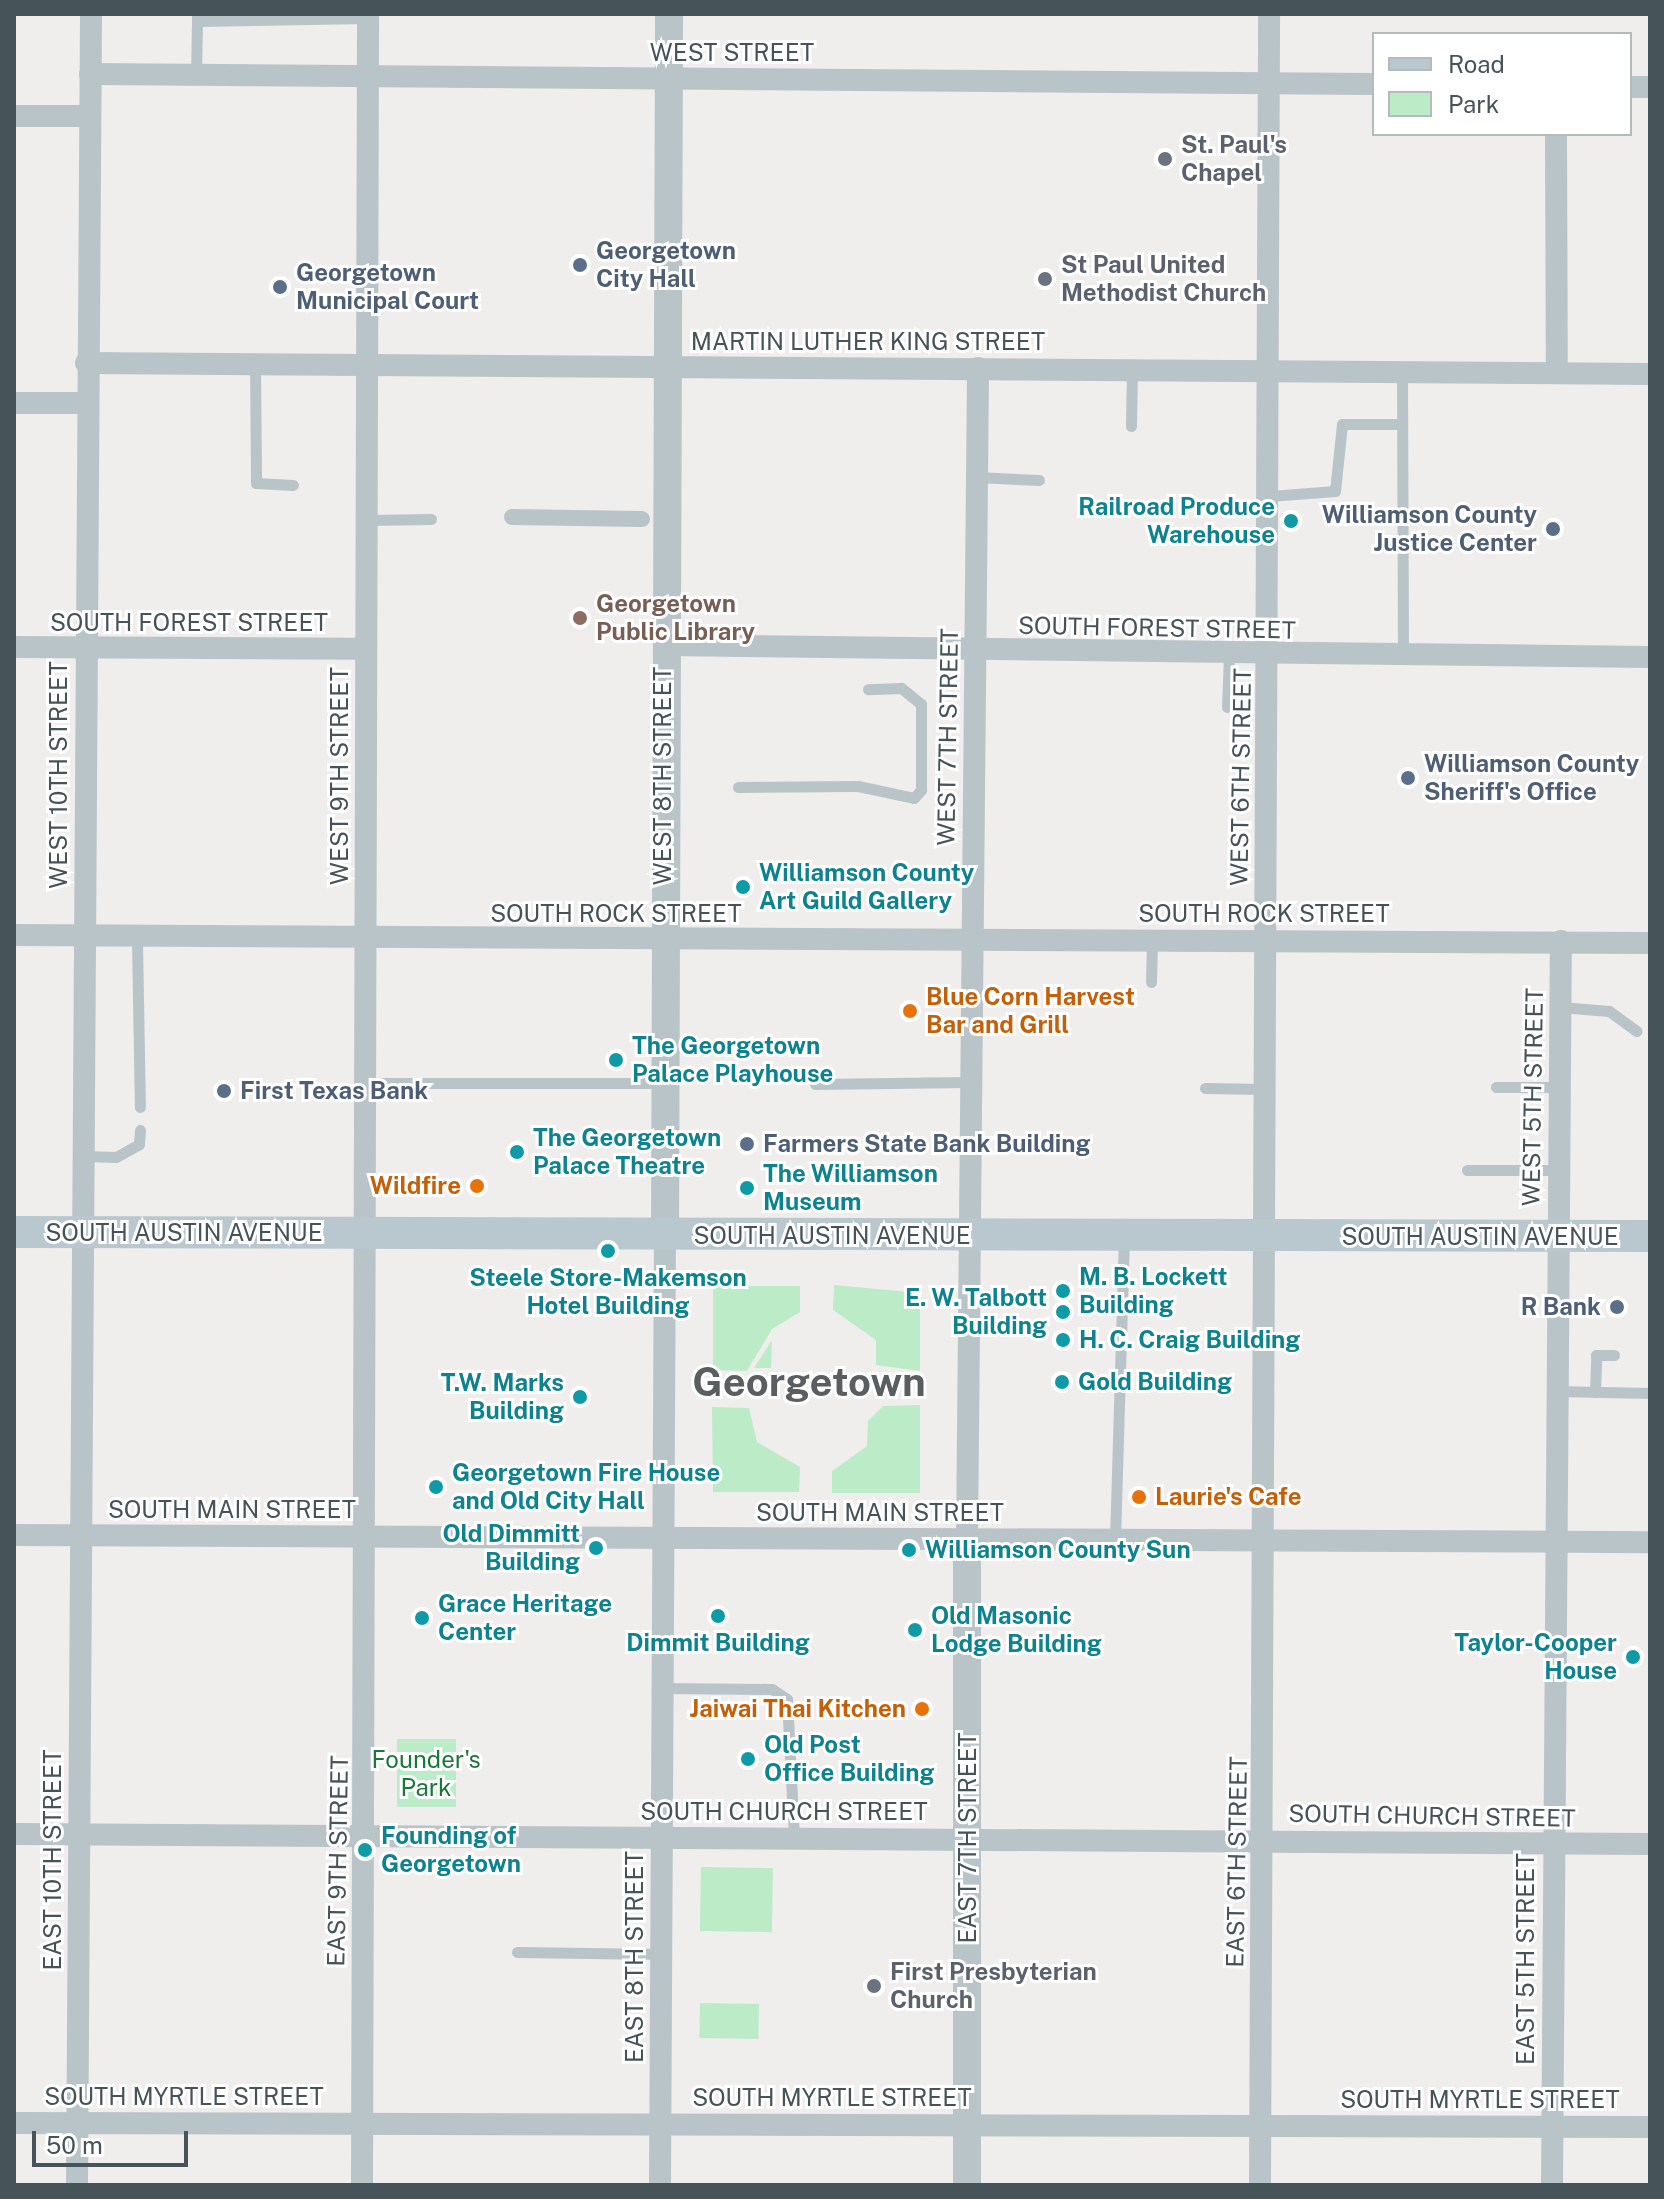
<!DOCTYPE html>
<html>
<head>
<meta charset="utf-8">
<style>
  body { margin:0 }
  #map { position:relative; width:1664px; height:2199px; overflow:hidden; background:#f0eded; font-family:"Public Sans",sans-serif }
  div>[style] { position:absolute }
  [style*='--x'] { left:calc(var(--x)*1px); top:calc(var(--y)*1px); width:calc(var(--w)*1px); rotate:calc(var(--a)*1deg) }
  .green>* { inset:0; background:#bcecc7; transform-origin:0 0 }
  .service>* { height:11px; margin:-5.5px; padding:0 5.5px; transform-origin:5.5px; border-radius:5.5px; background:#b9c4c9 }
  .pedestrian>* { height:16px; margin:-8px; padding:0 8px; transform-origin:8px; border-radius:8px; background:#b9c4c9 }
  .minor>* { height:22px; margin:-11px; padding:0 11px; transform-origin:11px; border-radius:11px; background:#b9c4c9 }
  .tertiary>* { height:28px; margin:-14px; padding:0 14px; transform-origin:14px; border-radius:14px; background:#b9c4c9 }
  .secondary>* { height:32px; margin:-16px; padding:0 16px; transform-origin:16px; border-radius:16px; background:#b9c7ce }
  .dots>* { width:22px; height:22px; translate:-50% -50%; box-sizing:border-box; border:4px solid #fff; border-radius:50% }
  span { translate:-50% -50%; white-space:nowrap; text-align:center; line-height:1.15; -webkit-text-stroke:6px #fff; paint-order:stroke }
  .street-label { font-size:24px; color:#465359 }
  .worship-label { font-size:24px; color:#5b616d; font-weight:700 }
  .left { translate:0 -50%; text-align:left }
  .service-label { font-size:24px; color:#4e5e75; font-weight:700 }
  .right { translate:-100% -50%; text-align:right }
  .culture-label { font-size:24px; color:#0d838f; font-weight:700 }
  .education-label { font-size:24px; color:#785e54; font-weight:700 }
  .food-label { font-size:24px; color:#c56008; font-weight:700 }
  .park-label { font-size:24px; color:#1a773a }
  .town-label { font-size:40px; color:#5a5e61; font-weight:700 }
  .frame { position:absolute; inset:0; border:16px solid #465359; pointer-events:none }
  .legend { position:absolute; left:1372px; top:32px; width:260px; height:104px; box-sizing:border-box; background:#fff; border:2px solid #b5babd; margin:0; padding:10px 14px; list-style:none; font-size:24px; color:#465359 }
  .legend li { display:flex; align-items:center; gap:16px; height:40px }
  .legend b { width:40px; border:2px solid #b5babd }
  .scale { position:absolute; left:32px; top:2131px; width:156px; height:36px; box-sizing:border-box; border:4px solid #465359; border-top:0; padding-left:10px; font-size:24px; line-height:28px; white-space:nowrap; color:#465359; -webkit-text-stroke:6px #fff; paint-order:stroke }
</style>
</head>
<body>
<div id="map">
  <div class="green">
    <div style="clip-path:polygon(834px 1285px,920px 1293px,920px 1371px,876px 1365px,876px 1340px,833px 1310px)"></div>
    <div style="clip-path:polygon(713px 1286px,800px 1286px,800px 1312px,772px 1329px,747px 1371px,713px 1370px)"></div>
    <div style="clip-path:polygon(772px 1340px,771px 1368px,754px 1368px)"></div>
    <div style="clip-path:polygon(920px 1405px,920px 1493px,832px 1493px,832px 1471px,867px 1446px,868px 1421px,883px 1406px)"></div>
    <div style="clip-path:polygon(712px 1407px,749px 1408px,757px 1442px,800px 1467px,799px 1492px,713px 1492px)"></div>
    <div style="left:397px;top:1739px;width:59px;height:68px"></div>
    <div style="left:701px;top:1867px;width:72px;height:64px;rotate:1deg"></div>
    <div style="left:700px;top:2003px;width:59px;height:35px;rotate:1deg"></div>
  </div>
  <div class="service">
    <div style="--x:197;--y:14;--w:7;--a:90"></div>
    <div style="--x:197;--y:21;--w:171;--a:-1"></div>
    <div style="--x:196;--y:75;--w:54;--a:-88.9"></div>
    <div style="--x:255;--y:363;--w:120;--a:89.5"></div>
    <div style="--x:256;--y:483;--w:37;--a:3"></div>
    <div style="--x:1402;--y:372;--w:284;--a:89.8"></div>
    <div style="--x:1131;--y:426;--w:57;--a:-89"></div>
    <div style="--x:977;--y:477;--w:62;--a:2.8"></div>
    <div style="--x:1269;--y:496;--w:66;--a:-4.3"></div>
    <div style="--x:1335;--y:491;--w:67;--a:-84"></div>
    <div style="--x:1342;--y:424;--w:60;--a:0"></div>
    <div style="--x:365;--y:520;--w:66;--a:-0.9"></div>
    <div style="--x:1227;--y:707;--w:52;--a:-87.8"></div>
    <div style="--x:738;--y:787;--w:120;--a:-0.5"></div>
    <div style="--x:858;--y:786;--w:57;--a:12.1"></div>
    <div style="--x:914;--y:798;--w:11;--a:-49"></div>
    <div style="--x:921;--y:790;--w:86;--a:-90"></div>
    <div style="--x:921;--y:704;--w:26;--a:-141"></div>
    <div style="--x:901;--y:688;--w:33;--a:178"></div>
    <div style="--x:137;--y:941;--w:166;--a:89"></div>
    <div style="--x:1151;--y:982;--w:42;--a:-88.6"></div>
    <div style="--x:1560;--y:1007;--w:49;--a:4.7"></div>
    <div style="--x:1609;--y:1011;--w:34;--a:36"></div>
    <div style="--x:367;--y:1083;--w:296;--a:0"></div>
    <div style="--x:815;--y:1084;--w:152;--a:-0.8"></div>
    <div style="--x:1496;--y:1087;--w:63;--a:0"></div>
    <div style="--x:1205;--y:1088;--w:58;--a:1"></div>
    <div style="--x:85;--y:1156;--w:31;--a:2"></div>
    <div style="--x:116;--y:1157;--w:26;--a:-29"></div>
    <div style="--x:139;--y:1144;--w:14;--a:-86"></div>
    <div style="--x:1467;--y:1170;--w:90;--a:0"></div>
    <div style="--x:1555;--y:1391;--w:95;--a:1.2"></div>
    <div style="--x:1595;--y:1392;--w:37;--a:-88"></div>
    <div style="--x:1596;--y:1355;--w:18;--a:0"></div>
    <div style="--x:1115;--y:1540;--w:303;--a:-88.3"></div>
    <div style="--x:662;--y:1688;--w:110;--a:0.5"></div>
    <div style="--x:772;--y:1689;--w:18;--a:34"></div>
    <div style="--x:787;--y:1699;--w:139;--a:87.1"></div>
    <div style="--x:517;--y:1952;--w:144;--a:0.8"></div>
  </div>
  <div class="pedestrian">
    <div style="--x:512;--y:517;--w:130;--a:0.9"></div>
  </div>
  <div class="minor">
    <div style="--x:90;--y:74;--w:1284;--a:0.45"></div>
    <div style="--x:1630;--y:87;--w:20;--a:0"></div>
    <div style="--x:14;--y:116;--w:75;--a:0"></div>
    <div style="--x:1556;--y:134;--w:239;--a:89.8"></div>
    <div style="--x:86;--y:363;--w:1564;--a:0.4"></div>
    <div style="--x:14;--y:403;--w:71;--a:0"></div>
    <div style="--x:664;--y:645;--w:986;--a:0.7"></div>
    <div style="--x:14;--y:647;--w:351;--a:0.3"></div>
    <div style="--x:14;--y:935;--w:1636;--a:0.28"></div>
    <div style="--x:14;--y:1535;--w:1636;--a:0.25"></div>
    <div style="--x:967;--y:1539;--w:1171;--a:-89.46"></div>
    <div style="--x:14;--y:1834;--w:1636;--a:0.35"></div>
    <div style="--x:14;--y:2123;--w:1636;--a:0.14"></div>
    <div style="--x:77;--y:2185;--w:2171;--a:-89.63"></div>
    <div style="--x:362;--y:2185;--w:2171;--a:-89.84"></div>
    <div style="--x:660;--y:2185;--w:949;--a:-89.7"></div>
    <div style="--x:1260;--y:2185;--w:2171;--a:-89.76"></div>
    <div style="--x:1552;--y:2185;--w:1244;--a:-89.59"></div>
  </div>
  <div class="tertiary">
    <div style="--x:665;--y:1236;--w:1222;--a:-89.81"></div>
    <div style="--x:967;--y:2185;--w:646;--a:-90"></div>
  </div>
  <div class="secondary">
    <div style="--x:14;--y:1232;--w:1636;--a:0.14"></div>
  </div>
  <div class="dots">
    <div style="left:1165px;top:159px;background:#6b7280"></div>
    <div style="left:580px;top:265px;background:#5c6f8a"></div>
    <div style="left:1045px;top:279px;background:#6b7280"></div>
    <div style="left:280px;top:287px;background:#5c6f8a"></div>
    <div style="left:1291px;top:521px;background:#0f9aa8"></div>
    <div style="left:1553px;top:529px;background:#5c6f8a"></div>
    <div style="left:580px;top:618px;background:#8d6e63"></div>
    <div style="left:1408px;top:778px;background:#5c6f8a"></div>
    <div style="left:743px;top:887px;background:#0f9aa8"></div>
    <div style="left:910px;top:1011px;background:#e8710a"></div>
    <div style="left:616px;top:1060px;background:#0f9aa8"></div>
    <div style="left:224px;top:1091px;background:#5c6f8a"></div>
    <div style="left:747px;top:1144px;background:#5c6f8a"></div>
    <div style="left:517px;top:1152px;background:#0f9aa8"></div>
    <div style="left:477px;top:1186px;background:#e8710a"></div>
    <div style="left:747px;top:1188px;background:#0f9aa8"></div>
    <div style="left:608px;top:1251px;background:#0f9aa8"></div>
    <div style="left:1063px;top:1291px;background:#0f9aa8"></div>
    <div style="left:1617px;top:1307px;background:#5c6f8a"></div>
    <div style="left:1063px;top:1312px;background:#0f9aa8"></div>
    <div style="left:1063px;top:1340px;background:#0f9aa8"></div>
    <div style="left:1062px;top:1382px;background:#0f9aa8"></div>
    <div style="left:580px;top:1397px;background:#0f9aa8"></div>
    <div style="left:436px;top:1487px;background:#0f9aa8"></div>
    <div style="left:1139px;top:1497px;background:#e8710a"></div>
    <div style="left:596px;top:1548px;background:#0f9aa8"></div>
    <div style="left:909px;top:1550px;background:#0f9aa8"></div>
    <div style="left:718px;top:1616px;background:#0f9aa8"></div>
    <div style="left:422px;top:1618px;background:#0f9aa8"></div>
    <div style="left:915px;top:1630px;background:#0f9aa8"></div>
    <div style="left:1633px;top:1657px;background:#0f9aa8"></div>
    <div style="left:922px;top:1709px;background:#e8710a"></div>
    <div style="left:748px;top:1759px;background:#0f9aa8"></div>
    <div style="left:365px;top:1850px;background:#0f9aa8"></div>
    <div style="left:874px;top:1986px;background:#6b7280"></div>
  </div>
  <div class="street-label">
    <span style="left:732px;top:53px">WEST STREET</span>
    <span style="left:868px;top:342px">MARTIN LUTHER KING STREET</span>
    <span style="left:189px;top:623px">SOUTH FOREST STREET</span>
    <span style="left:1157px;top:628px;rotate:1deg">SOUTH FOREST STREET</span>
    <span style="left:948px;top:737px;rotate:-89deg">WEST 7TH STREET</span>
    <span style="left:59px;top:775px;rotate:-90deg">WEST 10TH STREET</span>
    <span style="left:340px;top:776px;rotate:-90deg">WEST 9TH STREET</span>
    <span style="left:663px;top:776px;rotate:-90deg">WEST 8TH STREET</span>
    <span style="left:1241px;top:777px;rotate:-89deg">WEST 6TH STREET</span>
    <span style="left:616px;top:914px">SOUTH ROCK STREET</span>
    <span style="left:1264px;top:914px">SOUTH ROCK STREET</span>
    <span style="left:1533px;top:1097px;rotate:-89deg">WEST 5TH STREET</span>
    <span style="left:184px;top:1233px">SOUTH AUSTIN AVENUE</span>
    <span style="left:832px;top:1236px">SOUTH AUSTIN AVENUE</span>
    <span style="left:1480px;top:1237px">SOUTH AUSTIN AVENUE</span>
    <span style="left:232px;top:1510px">SOUTH MAIN STREET</span>
    <span style="left:880px;top:1513px">SOUTH MAIN STREET</span>
    <span style="left:784px;top:1812px">SOUTH CHURCH STREET</span>
    <span style="left:1432px;top:1816px;rotate:1deg">SOUTH CHURCH STREET</span>
    <span style="left:968px;top:1838px;rotate:-90deg">EAST 7TH STREET</span>
    <span style="left:53px;top:1860px;rotate:-90deg">EAST 10TH STREET</span>
    <span style="left:338px;top:1861px;rotate:-89deg">EAST 9TH STREET</span>
    <span style="left:1237px;top:1862px;rotate:-89deg">EAST 6TH STREET</span>
    <span style="left:635px;top:1957px;rotate:-90deg">EAST 8TH STREET</span>
    <span style="left:1526px;top:1959px;rotate:-90deg">EAST 5TH STREET</span>
    <span style="left:184px;top:2097px">SOUTH MYRTLE STREET</span>
    <span style="left:832px;top:2098px">SOUTH MYRTLE STREET</span>
    <span style="left:1480px;top:2100px">SOUTH MYRTLE STREET</span>
  </div>
  <div class="worship-label">
    <span class="left" style="left:1181px;top:159px">St. Paul's<br>Chapel</span>
    <span class="left" style="left:1061px;top:279px">St Paul United<br>Methodist Church</span>
    <span class="left" style="left:890px;top:1986px">First Presbyterian<br>Church</span>
  </div>
  <div class="service-label">
    <span class="left" style="left:596px;top:265px">Georgetown<br>City Hall</span>
    <span class="left" style="left:296px;top:287px">Georgetown<br>Municipal Court</span>
    <span class="right" style="left:1537px;top:529px">Williamson County<br>Justice Center</span>
    <span class="left" style="left:1424px;top:778px">Williamson County<br>Sheriff's Office</span>
    <span class="left" style="left:240px;top:1091px">First Texas Bank</span>
    <span class="left" style="left:763px;top:1144px">Farmers State Bank Building</span>
    <span class="right" style="left:1601px;top:1307px">R Bank</span>
  </div>
  <div class="culture-label">
    <span class="right" style="left:1275px;top:521px">Railroad Produce<br>Warehouse</span>
    <span class="left" style="left:759px;top:887px">Williamson County<br>Art Guild Gallery</span>
    <span class="left" style="left:632px;top:1060px">The Georgetown<br>Palace Playhouse</span>
    <span class="left" style="left:533px;top:1152px">The Georgetown<br>Palace Theatre</span>
    <span class="left" style="left:763px;top:1188px">The Williamson<br>Museum</span>
    <span class="left" style="left:1079px;top:1291px">M. B. Lockett<br>Building</span>
    <span style="left:608px;top:1292px">Steele Store-Makemson<br>Hotel Building</span>
    <span class="right" style="left:1047px;top:1312px">E. W. Talbott<br>Building</span>
    <span class="left" style="left:1079px;top:1340px">H. C. Craig Building</span>
    <span class="left" style="left:1078px;top:1382px">Gold Building</span>
    <span class="right" style="left:564px;top:1397px">T.W. Marks<br>Building</span>
    <span class="left" style="left:452px;top:1487px">Georgetown Fire House<br>and Old City Hall</span>
    <span class="right" style="left:580px;top:1548px">Old Dimmitt<br>Building</span>
    <span class="left" style="left:925px;top:1550px">Williamson County Sun</span>
    <span class="left" style="left:438px;top:1618px">Grace Heritage<br>Center</span>
    <span class="left" style="left:931px;top:1630px">Old Masonic<br>Lodge Building</span>
    <span style="left:718px;top:1643px">Dimmit Building</span>
    <span class="right" style="left:1617px;top:1657px">Taylor-Cooper<br>House</span>
    <span class="left" style="left:764px;top:1759px">Old Post<br>Office Building</span>
    <span class="left" style="left:381px;top:1850px">Founding of<br>Georgetown</span>
  </div>
  <div class="education-label">
    <span class="left" style="left:596px;top:618px">Georgetown<br>Public Library</span>
  </div>
  <div class="food-label">
    <span class="left" style="left:926px;top:1011px">Blue Corn Harvest<br>Bar and Grill</span>
    <span class="right" style="left:461px;top:1186px">Wildfire</span>
    <span class="left" style="left:1155px;top:1497px">Laurie's Cafe</span>
    <span class="right" style="left:906px;top:1709px">Jaiwai Thai Kitchen</span>
  </div>
  <div class="park-label">
    <span style="left:426px;top:1774px">Founder's<br>Park</span>
  </div>
  <div class="town-label">
    <span style="left:809px;top:1382px">Georgetown</span>
  </div>
  <div class="frame"></div>
  <ul class="legend">
  <li><b style="height:10px;background:#b9c7ce"></b>Road</li>
  <li><b style="height:22px;background:#bcecc7"></b>Park</li>
  </ul>
  <div class="scale">50 m</div>
</div>
</body>
</html>
